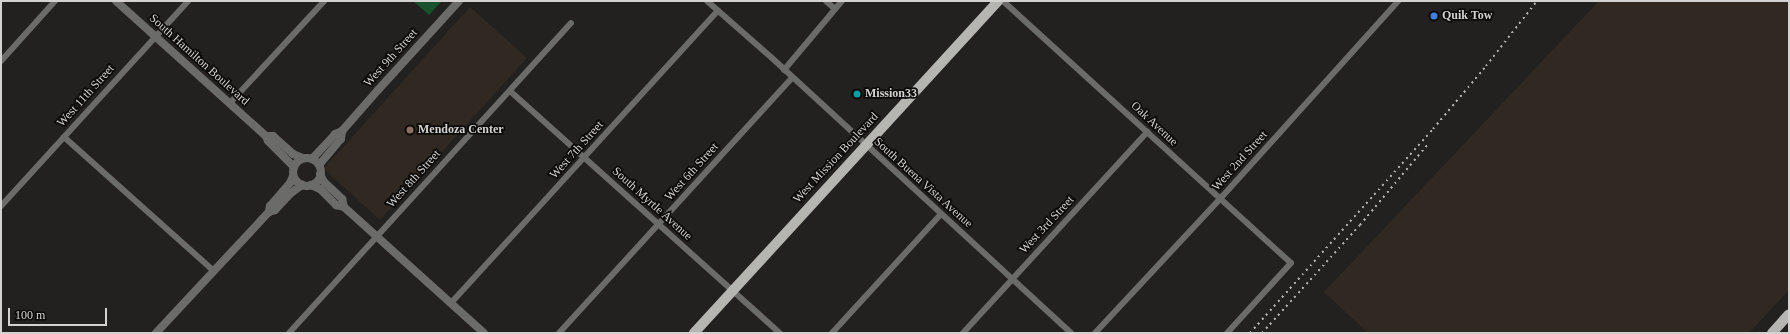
<!DOCTYPE html>
<html>
<head>
<meta charset="utf-8">
<style>
  body { margin:0 }
  #map { position:relative; width:1790px; height:334px; overflow:hidden; background:#23211f; font-family:Georgia,serif }
  div>[style] { position:absolute }
  [style*='--x'] { left:calc(var(--x)*1px); top:calc(var(--y)*1px); width:calc(var(--w)*1px); rotate:calc(var(--a)*1deg) }
  .built>* { inset:0; background:#2f2922 }
  .green>* { inset:0; background:#19512c }
  .minor>* { height:6px; margin:-3px; padding:0 3px; transform-origin:3px; border-radius:3px; background:#6b6b69 }
  .tertiary>* { height:8px; margin:-4px; padding:0 4px; transform-origin:4px; border-radius:4px; background:#6b6b69 }
  .tertiary>.ring { margin:-4px; padding:0; box-sizing:content-box; background:none; border:8px solid #6b6b69; border-radius:50% }
  .primary>* { height:10px; margin:-5px; padding:0 5px; transform-origin:5px; border-radius:5px; background:#b5b5b2 }
  .rail>* { height:2px; margin-top:-1px; transform-origin:0; background:repeating-linear-gradient(90deg,#b2b1b0 0 2px,transparent 0 6px) }
  .dots>* { width:11px; height:11px; translate:-50% -50%; box-sizing:border-box; border:2px solid #0c0b0a; border-radius:50% }
  span { translate:-50% -50%; white-space:nowrap; text-align:center; line-height:1.15; -webkit-text-stroke:3.5px #0c0b0a; paint-order:stroke }
  .poi-label { font-size:12px; color:#d3d2d1; font-weight:700 }
  .left { translate:0 -50%; text-align:left }
  .street-label { font-size:12px; color:#d3d2d1 }
  .frame { position:absolute; inset:0; border:2px solid #d3d2d1; pointer-events:none }
  .scale { position:absolute; left:8px; top:308px; width:99px; height:18px; box-sizing:border-box; border:2px solid #d3d2d1; border-top:0; padding-left:5px; font-size:12px; line-height:14px; white-space:nowrap; color:#d3d2d1; -webkit-text-stroke:3px #0c0b0a; paint-order:stroke }
</style>
</head>
<body>
<div id="map">
  <div class="built">
    <div style="clip-path:polygon(1599px 1px,1789px 1px,1789px 290px,1749px 333px,1368px 333px,1324px 292px)"></div>
    <div style="clip-path:polygon(470px 7px,527px 58px,380px 220px,326px 171px,325px 167px)"></div>
  </div>
  <div class="green">
    <div style="clip-path:polygon(413px 1px,442px 1px,429px 15px)"></div>
  </div>
  <div class="minor">
    <div style="--x:707;--y:1;--w:86;--a:41.2"></div>
    <div style="--x:772;--y:58;--w:406;--a:42.6"></div>
    <div style="--x:826;--y:1;--w:12;--a:42"></div>
    <div style="--x:1003;--y:1;--w:389;--a:42.3"></div>
    <div style="--x:1291;--y:263;--w:95;--a:132.4"></div>
    <div style="--x:1;--y:61;--w:81;--a:-48"></div>
    <div style="--x:784;--y:70;--w:90;--a:-50"></div>
    <div style="--x:510;--y:91;--w:363;--a:41.9"></div>
    <div style="--x:230;--y:103;--w:139;--a:-47.3"></div>
    <div style="--x:64;--y:137;--w:201;--a:41.8"></div>
    <div style="--x:1;--y:206;--w:277;--a:-47.6"></div>
    <div style="--x:451;--y:303;--w:396;--a:-47.6"></div>
    <div style="--x:289;--y:333;--w:419;--a:-47.7"></div>
    <div style="--x:559;--y:333;--w:345;--a:-47.6"></div>
    <div style="--x:832;--y:333;--w:161;--a:-47.5"></div>
    <div style="--x:963;--y:333;--w:273;--a:-47.5"></div>
    <div style="--x:1095;--y:333;--w:183;--a:-47"></div>
    <div style="--x:1220;--y:199;--w:266;--a:-48"></div>
  </div>
  <div class="tertiary">
    <div style="--x:116;--y:1;--w:202;--a:42"></div>
    <div style="--x:266;--y:136;--w:5;--a:68"></div>
    <div style="--x:268;--y:141;--w:37;--a:45"></div>
    <div style="--x:266;--y:136;--w:7;--a:0"></div>
    <div style="--x:273;--y:136;--w:27;--a:42"></div>
    <div style="--x:293;--y:154;--w:11;--a:22"></div>
    <div class="ring" style="left:293px;top:158px;width:20px;height:20px"></div>
    <div style="--x:312;--y:159;--w:34;--a:-47"></div>
    <div style="--x:335;--y:134;--w:8;--a:-23"></div>
    <div style="--x:319;--y:165;--w:34;--a:-50"></div>
    <div style="--x:341;--y:139;--w:8;--a:-83"></div>
    <div style="--x:342;--y:131;--w:55;--a:-48.7"></div>
    <div style="--x:378;--y:90;--w:120;--a:-47.7"></div>
    <div style="--x:320;--y:174;--w:9;--a:63"></div>
    <div style="--x:324;--y:182;--w:25;--a:43"></div>
    <div style="--x:342;--y:199;--w:8;--a:76"></div>
    <div style="--x:311;--y:185;--w:10;--a:24"></div>
    <div style="--x:320;--y:189;--w:23;--a:45"></div>
    <div style="--x:336;--y:205;--w:8;--a:14"></div>
    <div style="--x:344;--y:207;--w:188;--a:42"></div>
    <div style="--x:269;--y:212;--w:6;--a:-81"></div>
    <div style="--x:270;--y:206;--w:30;--a:-49"></div>
    <div style="--x:290;--y:183;--w:8;--a:-67"></div>
    <div style="--x:156;--y:333;--w:166;--a:-47"></div>
    <div style="--x:269;--y:212;--w:6;--a:-18"></div>
    <div style="--x:275;--y:210;--w:23;--a:-47"></div>
    <div style="--x:291;--y:193;--w:14;--a:-36"></div>
  </div>
  <div class="primary">
    <div style="--x:694;--y:333;--w:450;--a:-47.5"></div>
    <div style="--x:1772;--y:333;--w:25;--a:-48"></div>
  </div>
  <div class="rail">
    <div style="--x:1250;--y:333;--w:274;--a:-48.1"></div>
    <div style="--x:1433;--y:129;--w:82;--a:-49.9"></div>
    <div style="--x:1486;--y:66;--w:83;--a:-51.9"></div>
    <div style="--x:1262;--y:333;--w:146;--a:-47.8"></div>
    <div style="--x:1360;--y:225;--w:106;--a:-50"></div>
  </div>
  <div class="dots">
    <div style="left:1434px;top:16px;background:#3f7fe0"></div>
    <div style="left:857px;top:94px;background:#0f9aa8"></div>
    <div style="left:410px;top:130px;background:#8d6e63"></div>
  </div>
  <div class="poi-label">
    <span class="left" style="left:1442px;top:16px">Quik Tow</span>
    <span class="left" style="left:865px;top:94px">Mission33</span>
    <span class="left" style="left:418px;top:130px">Mendoza Center</span>
  </div>
  <div class="street-label">
    <span style="left:391px;top:58px;rotate:-48deg">West 9th Street</span>
    <span style="left:199px;top:60px;rotate:42deg">South Hamilton Boulevard</span>
    <span style="left:86px;top:96px;rotate:-48deg">West 11th Street</span>
    <span style="left:1154px;top:124px;rotate:43deg">Oak Avenue</span>
    <span style="left:577px;top:150px;rotate:-48deg">West 7th Street</span>
    <span style="left:836px;top:158px;rotate:-47deg">West Mission Boulevard</span>
    <span style="left:1240px;top:161px;rotate:-48deg">West 2nd Street</span>
    <span style="left:692px;top:172px;rotate:-48deg">West 6th Street</span>
    <span style="left:414px;top:179px;rotate:-48deg">West 8th Street</span>
    <span style="left:923px;top:183px;rotate:42deg">South Buena Vista Avenue</span>
    <span style="left:652px;top:204px;rotate:42deg">South Myrtle Avenue</span>
    <span style="left:1047px;top:225px;rotate:-47deg">West 3rd Street</span>
  </div>
  <div class="frame"></div>
  <div class="scale">100 m</div>
</div>
</body>
</html>
